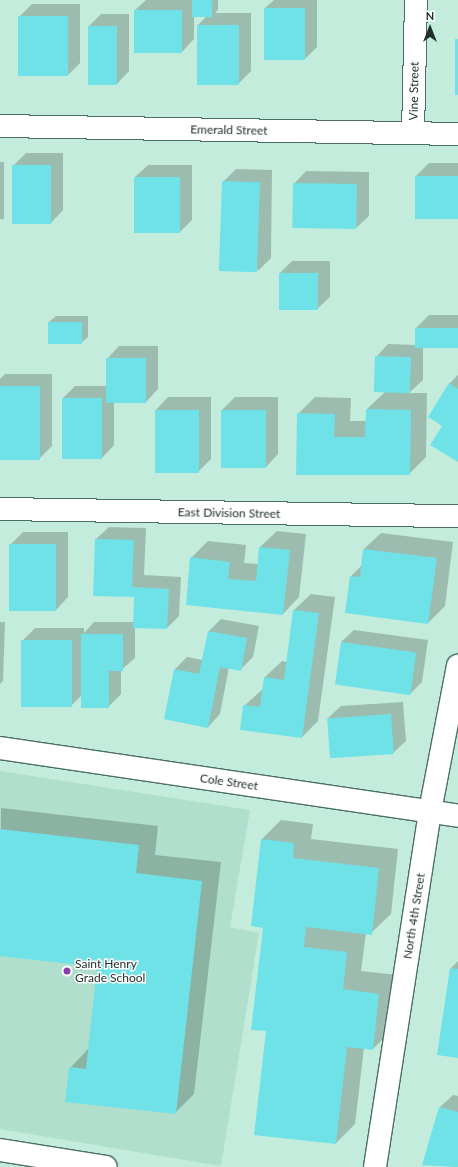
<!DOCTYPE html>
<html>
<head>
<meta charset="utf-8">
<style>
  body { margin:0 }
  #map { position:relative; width:458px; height:1167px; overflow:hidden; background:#c4ecdd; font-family:Lato,sans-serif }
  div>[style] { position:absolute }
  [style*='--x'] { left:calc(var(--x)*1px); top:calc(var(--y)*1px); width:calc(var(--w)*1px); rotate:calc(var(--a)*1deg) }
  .built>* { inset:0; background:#b0dfce }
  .shadow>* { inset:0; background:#0003; transform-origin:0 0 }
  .building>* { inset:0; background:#6fe2e8; transform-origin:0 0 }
  .roads { filter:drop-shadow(1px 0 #4b6f63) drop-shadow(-1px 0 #4b6f63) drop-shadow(0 1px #4b6f63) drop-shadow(0 -1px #4b6f63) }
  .minor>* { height:22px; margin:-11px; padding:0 11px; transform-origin:11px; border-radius:11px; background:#fff }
  .tertiary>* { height:22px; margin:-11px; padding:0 11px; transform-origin:11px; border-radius:11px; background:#fff }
  .dots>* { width:11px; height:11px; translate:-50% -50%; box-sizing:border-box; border:2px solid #fff; border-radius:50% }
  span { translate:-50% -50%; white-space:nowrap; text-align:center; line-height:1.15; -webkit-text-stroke:3px #fff; paint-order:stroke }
  .street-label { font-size:12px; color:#21302b }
  .poi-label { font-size:12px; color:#21302b }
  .left { translate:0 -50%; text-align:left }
  .north { position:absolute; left:410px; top:8px; width:40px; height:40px; -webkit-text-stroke:3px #fff; paint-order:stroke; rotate:0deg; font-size:11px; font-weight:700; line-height:16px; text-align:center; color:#21302b }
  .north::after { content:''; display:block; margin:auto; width:14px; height:18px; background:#21302b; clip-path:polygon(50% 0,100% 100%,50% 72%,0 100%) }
</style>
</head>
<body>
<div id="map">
  <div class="built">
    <div style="clip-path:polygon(0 771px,250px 810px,230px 927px,259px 933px,221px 1166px,0 1129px)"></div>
  </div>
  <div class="shadow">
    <div style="clip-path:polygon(146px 0,218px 0,218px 10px,215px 13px,251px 13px,251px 71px,238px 84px,198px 84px,198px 25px,207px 16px,194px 16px,194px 39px,182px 52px,135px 10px)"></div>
    <div style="clip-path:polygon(274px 0,317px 0,317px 47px,305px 59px,265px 8px)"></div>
    <div style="clip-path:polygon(32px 4px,80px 4px,80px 63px,68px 75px,19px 17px)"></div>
    <div style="clip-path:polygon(101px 14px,129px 14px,129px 71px,117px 84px,89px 26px)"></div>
    <div style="clip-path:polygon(26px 153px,63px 153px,63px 210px,51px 223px,13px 166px)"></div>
    <div style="left:0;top:162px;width:4px;height:57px"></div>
    <div style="clip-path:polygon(429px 163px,458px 163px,458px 218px,416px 218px,416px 176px)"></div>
    <div style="clip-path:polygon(148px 165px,192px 165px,192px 220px,180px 232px,135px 232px,135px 177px)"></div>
    <div style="clip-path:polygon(236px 169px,272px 170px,271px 258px,258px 271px,223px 182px)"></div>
    <div style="clip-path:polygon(306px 171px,369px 172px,369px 216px,356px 228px,294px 184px)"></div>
    <div style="clip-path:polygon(292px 261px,330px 261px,330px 297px,317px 309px,280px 273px)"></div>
    <div style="clip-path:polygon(429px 315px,458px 315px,458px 347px,423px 347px,423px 380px,409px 393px,427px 393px,426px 457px,409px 474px,297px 474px,298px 414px,315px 397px,351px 398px,350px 421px,367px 421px,367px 409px,385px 392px,376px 357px,388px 344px,416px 345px,416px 328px)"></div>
    <div style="clip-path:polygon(56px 316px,88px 316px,88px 337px,81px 343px,49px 322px)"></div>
    <div style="clip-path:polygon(119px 346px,158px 346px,158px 389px,146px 402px,114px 402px,114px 445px,102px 458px,63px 458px,63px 398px,75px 386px,107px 386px,107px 359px)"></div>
    <div style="clip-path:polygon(5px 374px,52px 374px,52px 446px,39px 459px,0 459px,0 379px)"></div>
    <div style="clip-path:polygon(458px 375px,458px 460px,443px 426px,449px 384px)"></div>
    <div style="clip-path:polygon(168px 397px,211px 397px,211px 459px,198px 472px,156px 472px,156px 410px)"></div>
    <div style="clip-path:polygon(235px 397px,278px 397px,278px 454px,266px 467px,222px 467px,222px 410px)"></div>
    <div style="clip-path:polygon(109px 527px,146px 528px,144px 575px,181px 577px,179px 616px,167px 628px,135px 627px,135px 658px,121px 670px,121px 694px,108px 707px,82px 695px,71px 706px,22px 641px,35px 628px,84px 628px,84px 633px,94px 622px,134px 622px,135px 596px,94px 595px,96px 539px)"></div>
    <div style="clip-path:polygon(277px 531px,306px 534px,299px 597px,283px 614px,191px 558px,208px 541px,246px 545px,244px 563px,258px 564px,260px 547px)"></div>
    <div style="clip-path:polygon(23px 532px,68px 532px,68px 597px,56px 610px,10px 545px)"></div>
    <div style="clip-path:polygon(381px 533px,453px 542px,445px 606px,428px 623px,351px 576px,362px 565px,364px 549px)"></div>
    <div style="clip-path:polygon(311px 594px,335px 597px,318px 721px,302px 737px,244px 706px,263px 689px,265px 677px,282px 661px,287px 662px,294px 610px)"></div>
    <div style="clip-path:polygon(221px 619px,259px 626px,253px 657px,240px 670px,229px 667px,220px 714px,208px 727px,165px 719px,175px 669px,187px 657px,203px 660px,209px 631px)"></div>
    <div style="clip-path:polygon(0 622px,5px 622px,3px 681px,0 684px)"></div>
    <div style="clip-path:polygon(354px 630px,428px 640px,422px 682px,410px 694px,341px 642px)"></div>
    <div style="clip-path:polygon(403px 702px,406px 741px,393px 753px,328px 718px,341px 706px)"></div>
    <div style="clip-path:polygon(1px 808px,158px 826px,155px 855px,221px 862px,194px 1094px,175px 1113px,70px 1068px,89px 1048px,98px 966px,0 955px)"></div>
    <div style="clip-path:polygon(281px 820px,313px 824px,311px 839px,398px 849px,391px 914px,371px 933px,366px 933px,361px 971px,398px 975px,392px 1030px,373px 1049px,364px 1048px,355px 1124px,336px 1143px,267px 1030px,262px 839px)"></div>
    <div style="clip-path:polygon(458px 961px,458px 1057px,451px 968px)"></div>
    <div style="clip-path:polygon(453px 1095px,458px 1096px,458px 1167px,424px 1164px,440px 1107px)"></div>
  </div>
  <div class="building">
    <div style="left:192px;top:0;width:20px;height:17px"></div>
    <div style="left:264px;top:8px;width:41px;height:52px"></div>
    <div style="left:134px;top:10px;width:48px;height:43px"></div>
    <div style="left:18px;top:16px;width:50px;height:60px"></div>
    <div style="left:197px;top:25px;width:42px;height:60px"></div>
    <div style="left:88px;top:26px;width:29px;height:59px"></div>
    <div style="left:455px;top:39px;width:3px;height:56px"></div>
    <div style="left:12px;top:165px;width:39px;height:59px"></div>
    <div style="left:415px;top:176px;width:43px;height:43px"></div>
    <div style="left:134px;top:177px;width:46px;height:56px"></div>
    <div style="left:222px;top:181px;width:38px;height:90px;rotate:2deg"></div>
    <div style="left:293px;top:183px;width:64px;height:45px;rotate:1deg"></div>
    <div style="left:279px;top:273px;width:39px;height:37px"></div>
    <div style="left:48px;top:322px;width:34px;height:22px"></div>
    <div style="left:415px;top:328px;width:43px;height:20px"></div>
    <div style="left:375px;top:356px;width:36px;height:36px;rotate:2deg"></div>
    <div style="left:106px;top:358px;width:40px;height:45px"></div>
    <div style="clip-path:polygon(449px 383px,458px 389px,458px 462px,430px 445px,442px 426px,428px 417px)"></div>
    <div style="left:0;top:386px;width:40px;height:74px"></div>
    <div style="left:62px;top:398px;width:40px;height:61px"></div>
    <div style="clip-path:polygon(366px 409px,411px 410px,410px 475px,296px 475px,297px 413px,335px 414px,334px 437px,365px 437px)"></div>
    <div style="left:155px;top:410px;width:44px;height:63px"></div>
    <div style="left:221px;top:410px;width:45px;height:58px"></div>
    <div style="clip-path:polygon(95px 539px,134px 540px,132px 587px,169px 589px,167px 629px,133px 628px,134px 597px,93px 596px)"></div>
    <div style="left:9px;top:544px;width:47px;height:67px"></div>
    <div style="clip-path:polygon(259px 547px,290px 550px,283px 615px,186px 605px,190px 557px,230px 562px,228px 579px,256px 581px)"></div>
    <div style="clip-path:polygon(363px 549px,437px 558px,428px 624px,345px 613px,350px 576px,360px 577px)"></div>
    <div style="clip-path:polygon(293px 610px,319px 613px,302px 738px,240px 730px,243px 705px,260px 707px,264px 677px,284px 680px)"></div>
    <div style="clip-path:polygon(208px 631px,247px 638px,241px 671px,220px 667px,208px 728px,164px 719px,174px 669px,199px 674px)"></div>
    <div style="clip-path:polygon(81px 634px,123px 634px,123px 671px,109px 671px,109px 708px,81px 708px)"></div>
    <div style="left:21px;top:640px;width:51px;height:67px"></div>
    <div style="left:341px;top:642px;width:76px;height:43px;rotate:8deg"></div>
    <div style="left:391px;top:714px;width:40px;height:64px;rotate:86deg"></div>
    <div style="clip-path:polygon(0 829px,139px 845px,136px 873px,202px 881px,176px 1114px,65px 1102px,69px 1067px,86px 1069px,97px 967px,0 956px)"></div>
    <div style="clip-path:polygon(261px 839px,294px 843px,293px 858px,379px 868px,372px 935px,306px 927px,304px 947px,347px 952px,343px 989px,379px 994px,373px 1050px,347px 1047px,336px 1144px,254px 1135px,266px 1031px,251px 1030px,263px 928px,251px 926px)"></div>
    <div style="clip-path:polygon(450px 968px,458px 969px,458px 1058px,437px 1055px)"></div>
    <div style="clip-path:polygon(439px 1107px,458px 1112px,458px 1167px,422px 1165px)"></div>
  </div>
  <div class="roads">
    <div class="minor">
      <div style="--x:0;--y:126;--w:458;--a:1"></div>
      <div style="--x:413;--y:133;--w:133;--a:-88.7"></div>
      <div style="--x:0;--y:509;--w:458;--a:0.9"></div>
      <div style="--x:0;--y:748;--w:463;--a:8.4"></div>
      <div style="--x:0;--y:1150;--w:107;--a:9.1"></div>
    </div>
    <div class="tertiary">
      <div style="--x:375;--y:1167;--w:360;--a:-81.2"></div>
      <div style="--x:430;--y:811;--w:148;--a:-79.1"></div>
    </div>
  </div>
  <div class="dots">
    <div style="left:67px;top:971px;background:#8c3dad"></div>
  </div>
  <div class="street-label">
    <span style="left:414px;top:91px;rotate:-89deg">Vine Street</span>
    <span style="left:229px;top:130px;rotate:1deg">Emerald Street</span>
    <span style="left:229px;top:513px;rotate:1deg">East Division Street</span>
    <span style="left:229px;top:782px;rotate:8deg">Cole Street</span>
    <span style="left:414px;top:916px;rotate:-81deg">North 4th Street</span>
  </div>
  <div class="poi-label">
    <span class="left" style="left:75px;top:971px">Saint Henry<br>Grade School</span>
  </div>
  <div class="north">N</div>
</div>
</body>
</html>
